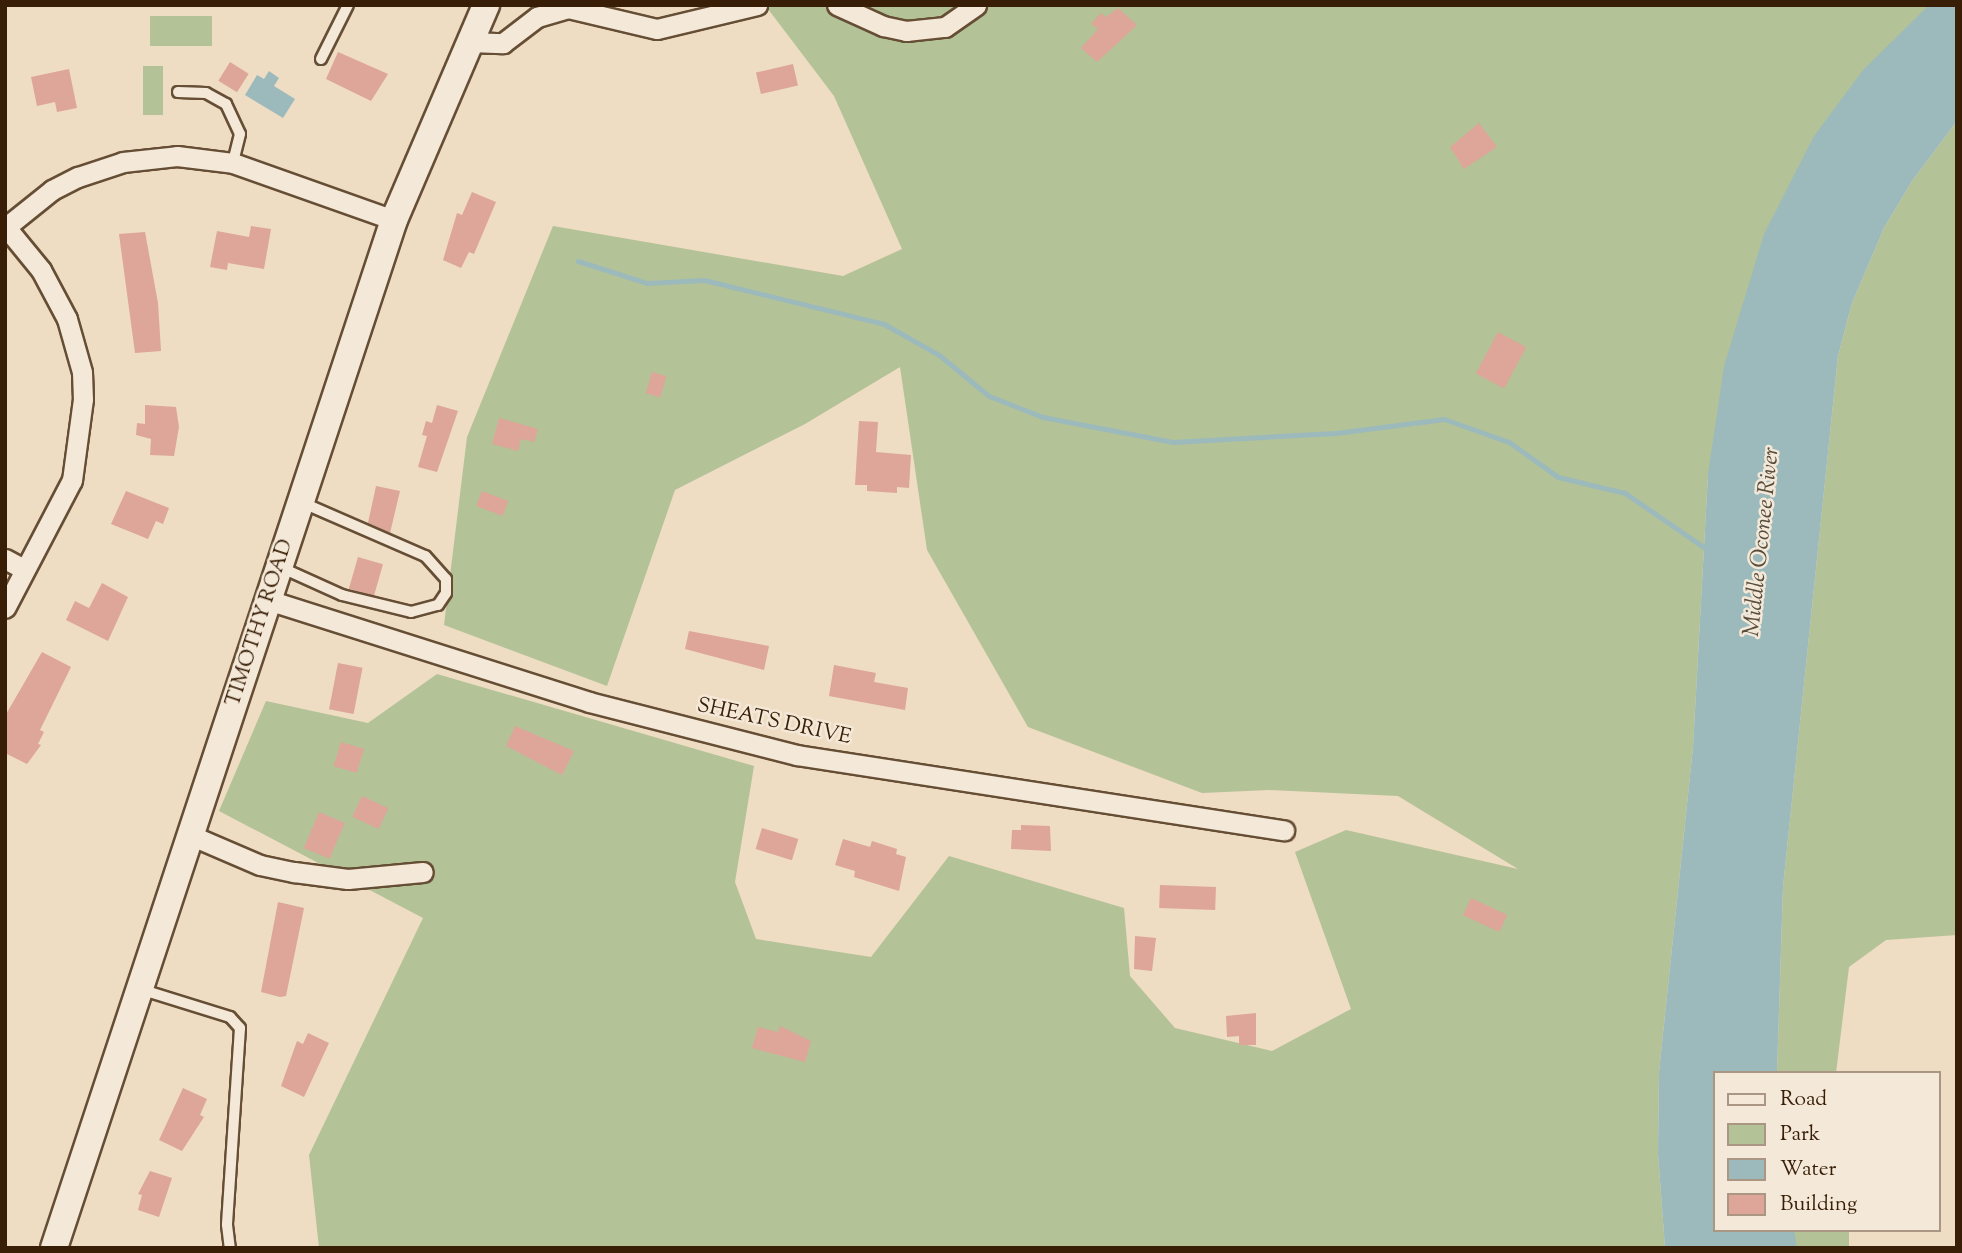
<!DOCTYPE html>
<html>
<head>
<meta charset="utf-8">
<style>
  body { margin:0 }
  #map { position:relative; width:1962px; height:1253px; overflow:hidden; background:#eedcc3; font-family:"Sorts Mill Goudy",serif }
  div>[style] { position:absolute }
  [style*='--x'] { left:calc(var(--x)*1px); top:calc(var(--y)*1px); width:calc(var(--w)*1px); rotate:calc(var(--a)*1deg) }
  .green>* { inset:0; background:#b4c297; transform-origin:0 0 }
  .water>* { inset:0; background:#9cbabc }
  .stream>* { height:5px; margin:-2.5px; padding:0 2.5px; transform-origin:2.5px; border-radius:2.5px; background:#9cbabc }
  .building>* { inset:0; background:#dea599; transform-origin:0 0 }
  .roads { filter:drop-shadow(2px 0 #664e35) drop-shadow(-2px 0 #664e35) drop-shadow(0 2px #664e35) drop-shadow(0 -2px #664e35) }
  .service>* { height:10px; margin:-5px; padding:0 5px; transform-origin:5px; border-radius:5px; background:#f4e8d8 }
  .minor>* { height:19px; margin:-9.5px; padding:0 9.5px; transform-origin:9.5px; border-radius:9.5px; background:#f4e8d8 }
  .secondary>* { height:26px; margin:-13px; padding:0 13px; transform-origin:13px; border-radius:13px; background:#f4e8d8 }
  span { translate:-50% -50%; white-space:nowrap; text-align:center; line-height:1.15; -webkit-text-stroke:5px #f4e8d8; paint-order:stroke }
  .street-label { font-size:21px; color:#381e06 }
  .water-label { font-size:23px; color:#564d3d; font-style:italic }
  .frame { position:absolute; inset:0; border:7px solid #381e06; pointer-events:none }
  .legend { position:absolute; left:1713px; top:1071px; width:228px; height:161px; box-sizing:border-box; background:#f4e8d8; border:2px solid #a99784; margin:0; padding:9px 12px; list-style:none; font-size:21px; color:#381e06 }
  .legend li { display:flex; align-items:center; gap:14px; height:35px }
  .legend b { width:35px; border:2px solid #a99784 }
</style>
</head>
<body>
<div id="map">
  <div class="green">
    <div style="clip-path:polygon(765px 5px,1930px 5px,1708px 474px,1693px 747px,1659px 1072px,1658px 1154px,1665px 1248px,319px 1248px,309px 1155px,423px 918px,219px 811px,266px 701px,368px 723px,437px 674px,754px 766px,735px 882px,756px 939px,871px 957px,949px 856px,1124px 908px,1130px 976px,1175px 1028px,1272px 1051px,1351px 1009px,1295px 852px,1346px 830px,1518px 869px,1398px 796px,1269px 790px,1202px 793px,1028px 727px,927px 550px,900px 367px,805px 424px,675px 490px,607px 686px,444px 625px,467px 437px,553px 226px,843px 276px,902px 249px,834px 96px)"></div>
    <div style="left:150px;top:16px;width:62px;height:30px"></div>
    <div style="left:143px;top:66px;width:20px;height:49px"></div>
    <div style="clip-path:polygon(1957px 121px,1957px 935px,1886px 940px,1849px 967px,1836px 1073px,1777px 1073px,1783px 887px,1838px 356px,1852px 303px,1884px 228px,1912px 181px)"></div>
    <div style="left:1794px;top:1230px;width:55px;height:18px"></div>
  </div>
  <div class="water">
    <div style="clip-path:polygon(1929px 5px,1957px 5px,1957px 121px,1912px 181px,1884px 228px,1852px 303px,1838px 356px,1783px 887px,1777px 1073px,1715px 1073px,1715px 1230px,1794px 1230px,1797px 1248px,1665px 1248px,1658px 1154px,1659px 1072px,1693px 747px,1708px 474px,1724px 366px,1764px 234px,1814px 136px,1863px 70px)"></div>
    <div style="clip-path:polygon(269px 71px,279px 78px,274px 86px,295px 99px,283px 118px,245px 95px,257px 75px,264px 79px)"></div>
  </div>
  <div class="stream">
    <div style="--x:578;--y:261;--w:72;--a:17.7"></div>
    <div style="--x:647;--y:283;--w:57;--a:-3"></div>
    <div style="--x:704;--y:280;--w:185;--a:13.7"></div>
    <div style="--x:884;--y:324;--w:63;--a:29.4"></div>
    <div style="--x:939;--y:355;--w:65;--a:39.4"></div>
    <div style="--x:989;--y:396;--w:58;--a:21.3"></div>
    <div style="--x:1043;--y:417;--w:132;--a:10.9"></div>
    <div style="--x:1173;--y:442;--w:163;--a:-3.2"></div>
    <div style="--x:1336;--y:433;--w:109;--a:-7.4"></div>
    <div style="--x:1444;--y:419;--w:69;--a:19.5"></div>
    <div style="--x:1509;--y:442;--w:60;--a:35.5"></div>
    <div style="--x:1558;--y:477;--w:69;--a:13.4"></div>
    <div style="--x:1625;--y:493;--w:102;--a:34.6"></div>
  </div>
  <div class="building">
    <div style="clip-path:polygon(1118px 8px,1137px 25px,1097px 62px,1081px 48px,1098px 29px,1091px 24px,1101px 13px,1106px 17px)"></div>
    <div style="clip-path:polygon(338px 52px,388px 74px,371px 101px,326px 79px)"></div>
    <div style="left:230px;top:62px;width:22px;height:22px;rotate:32deg"></div>
    <div style="left:793px;top:64px;width:22px;height:38px;rotate:77deg"></div>
    <div style="clip-path:polygon(69px 69px,77px 108px,57px 112px,55px 102px,37px 106px,31px 77px)"></div>
    <div style="clip-path:polygon(1479px 123px,1497px 147px,1464px 169px,1450px 147px)"></div>
    <div style="clip-path:polygon(472px 192px,496px 202px,474px 254px,469px 252px,461px 268px,443px 260px,457px 213px,462px 215px)"></div>
    <div style="clip-path:polygon(251px 226px,271px 229px,264px 269px,228px 263px,227px 270px,210px 267px,217px 231px,249px 237px)"></div>
    <div style="clip-path:polygon(145px 232px,158px 303px,161px 351px,135px 353px,119px 234px)"></div>
    <div style="left:1498px;top:332px;width:32px;height:47px;rotate:28deg"></div>
    <div style="left:652px;top:372px;width:15px;height:22px;rotate:16deg"></div>
    <div style="clip-path:polygon(145px 405px,176px 407px,179px 427px,174px 456px,150px 455px,151px 439px,136px 435px,137px 423px,145px 424px)"></div>
    <div style="clip-path:polygon(437px 405px,458px 411px,437px 472px,418px 467px,427px 436px,422px 435px,426px 421px,432px 423px)"></div>
    <div style="clip-path:polygon(499px 418px,538px 429px,534px 442px,521px 439px,518px 451px,492px 444px)"></div>
    <div style="clip-path:polygon(859px 421px,878px 422px,876px 452px,911px 455px,909px 488px,897px 487px,897px 493px,867px 491px,867px 485px,855px 485px)"></div>
    <div style="clip-path:polygon(376px 486px,400px 491px,390px 533px,368px 523px)"></div>
    <div style="clip-path:polygon(126px 491px,169px 508px,163px 524px,156px 521px,148px 539px,111px 524px)"></div>
    <div style="left:482px;top:491px;width:28px;height:16px;rotate:21deg"></div>
    <div style="left:358px;top:557px;width:26px;height:33px;rotate:16deg"></div>
    <div style="clip-path:polygon(102px 583px,128px 597px,108px 641px,66px 620px,75px 601px,89px 608px)"></div>
    <div style="clip-path:polygon(689px 631px,769px 646px,764px 670px,685px 649px)"></div>
    <div style="clip-path:polygon(42px 652px,71px 667px,40px 730px,44px 732px,38px 744px,41px 745px,27px 764px,5px 753px,5px 716px)"></div>
    <div style="left:338px;top:663px;width:25px;height:47px;rotate:11deg"></div>
    <div style="clip-path:polygon(834px 665px,876px 673px,874px 682px,908px 688px,905px 710px,829px 696px)"></div>
    <div style="clip-path:polygon(515px 726px,574px 751px,562px 775px,506px 746px)"></div>
    <div style="left:341px;top:742px;width:24px;height:25px;rotate:17deg"></div>
    <div style="left:362px;top:796px;width:29px;height:23px;rotate:25deg"></div>
    <div style="left:319px;top:812px;width:28px;height:39px;rotate:23deg"></div>
    <div style="clip-path:polygon(1021px 825px,1050px 826px,1051px 851px,1011px 849px,1012px 830px,1021px 830px)"></div>
    <div style="left:762px;top:828px;width:38px;height:22px;rotate:17deg"></div>
    <div style="clip-path:polygon(843px 839px,870px 847px,872px 841px,897px 849px,896px 854px,906px 857px,899px 891px,854px 877px,855px 871px,835px 865px)"></div>
    <div style="left:1160px;top:885px;width:56px;height:23px;rotate:2deg"></div>
    <div style="left:1471px;top:898px;width:40px;height:19px;rotate:25deg"></div>
    <div style="clip-path:polygon(278px 902px,304px 908px,286px 996px,280px 997px,261px 992px)"></div>
    <div style="clip-path:polygon(1135px 936px,1156px 938px,1152px 971px,1134px 969px)"></div>
    <div style="clip-path:polygon(1256px 1013px,1256px 1045px,1239px 1045px,1239px 1036px,1227px 1037px,1226px 1016px)"></div>
    <div style="clip-path:polygon(780px 1026px,811px 1041px,805px 1062px,752px 1048px,758px 1027px,778px 1032px)"></div>
    <div style="clip-path:polygon(308px 1033px,329px 1043px,304px 1097px,281px 1086px,297px 1041px,303px 1044px)"></div>
    <div style="clip-path:polygon(183px 1088px,207px 1099px,200px 1115px,204px 1117px,182px 1151px,159px 1140px)"></div>
    <div style="clip-path:polygon(150px 1171px,172px 1178px,159px 1217px,138px 1210px,142px 1195px,138px 1194px)"></div>
  </div>
  <div class="roads">
    <div class="service">
      <div style="--x:321;--y:59;--w:60;--a:-63.4"></div>
      <div style="--x:178;--y:92;--w:28;--a:2"></div>
      <div style="--x:206;--y:93;--w:23;--a:29"></div>
      <div style="--x:226;--y:104;--w:33;--a:65"></div>
      <div style="--x:240;--y:134;--w:30;--a:104"></div>
      <div style="--x:280;--y:567;--w:68;--a:24.3"></div>
      <div style="--x:342;--y:595;--w:71;--a:13.8"></div>
      <div style="--x:411;--y:612;--w:28;--a:-15"></div>
      <div style="--x:438;--y:605;--w:14;--a:-56"></div>
      <div style="--x:446;--y:593;--w:14;--a:-90"></div>
      <div style="--x:446;--y:579;--w:31;--a:-132"></div>
      <div style="--x:425;--y:556;--w:135;--a:-156.5"></div>
      <div style="--x:143;--y:990;--w:91;--a:17.2"></div>
      <div style="--x:230;--y:1017;--w:15;--a:48"></div>
      <div style="--x:240;--y:1028;--w:197;--a:93.8"></div>
      <div style="--x:227;--y:1225;--w:23;--a:83"></div>
    </div>
    <div class="minor">
      <div style="--x:837;--y:5;--w:51;--a:24.5"></div>
      <div style="--x:883;--y:26;--w:24;--a:12"></div>
      <div style="--x:906;--y:31;--w:39;--a:-6"></div>
      <div style="--x:945;--y:27;--w:38;--a:-35"></div>
      <div style="--x:469;--y:42;--w:34;--a:2"></div>
      <div style="--x:503;--y:43;--w:43;--a:-37.4"></div>
      <div style="--x:537;--y:17;--w:32;--a:-16"></div>
      <div style="--x:568;--y:8;--w:91;--a:13.3"></div>
      <div style="--x:657;--y:29;--w:103;--a:-13.5"></div>
      <div style="--x:5;--y:226;--w:57;--a:50.7"></div>
      <div style="--x:41;--y:270;--w:55;--a:62"></div>
      <div style="--x:67;--y:319;--w:55;--a:74.2"></div>
      <div style="--x:82;--y:372;--w:27;--a:88"></div>
      <div style="--x:83;--y:399;--w:82;--a:97.7"></div>
      <div style="--x:72;--y:480;--w:144;--a:117.6"></div>
      <div style="--x:6;--y:227;--w:59;--a:-38.8"></div>
      <div style="--x:52;--y:190;--w:29;--a:-27"></div>
      <div style="--x:78;--y:177;--w:47;--a:-18.4"></div>
      <div style="--x:123;--y:162;--w:54;--a:-6.3"></div>
      <div style="--x:177;--y:156;--w:56;--a:7.1"></div>
      <div style="--x:233;--y:163;--w:171;--a:19.5"></div>
      <div style="--x:5;--y:559;--w:21;--a:28"></div>
      <div style="--x:268;--y:600;--w:337;--a:17.6"></div>
      <div style="--x:589;--y:702;--w:215;--a:14.3"></div>
      <div style="--x:797;--y:755;--w:493;--a:8.8"></div>
      <div style="--x:190;--y:835;--w:76;--a:23.2"></div>
      <div style="--x:260;--y:865;--w:35;--a:12"></div>
      <div style="--x:294;--y:872;--w:54;--a:7.4"></div>
      <div style="--x:348;--y:879;--w:75;--a:-5.3"></div>
    </div>
    <div class="secondary">
      <div style="--x:54;--y:1248;--w:1083;--a:-71.7"></div>
      <div style="--x:394;--y:220;--w:234;--a:-66.8"></div>
    </div>
  </div>
  <div class="street-label">
    <span style="left:260px;top:623px;rotate:-72deg">TIMOTHY ROAD</span>
    <span style="left:774px;top:722px;rotate:12deg">SHEATS DRIVE</span>
  </div>
  <div class="water-label">
    <span style="left:1763px;top:542px;rotate:-84deg">Middle Oconee River</span>
  </div>
  <div class="frame"></div>
  <ul class="legend">
  <li><b style="height:9px;background:#f4e8d8"></b>Road</li>
  <li><b style="height:19px;background:#b4c297"></b>Park</li>
  <li><b style="height:19px;background:#9cbabc"></b>Water</li>
  <li><b style="height:19px;background:#dea599"></b>Building</li>
  </ul>
</div>
</body>
</html>
